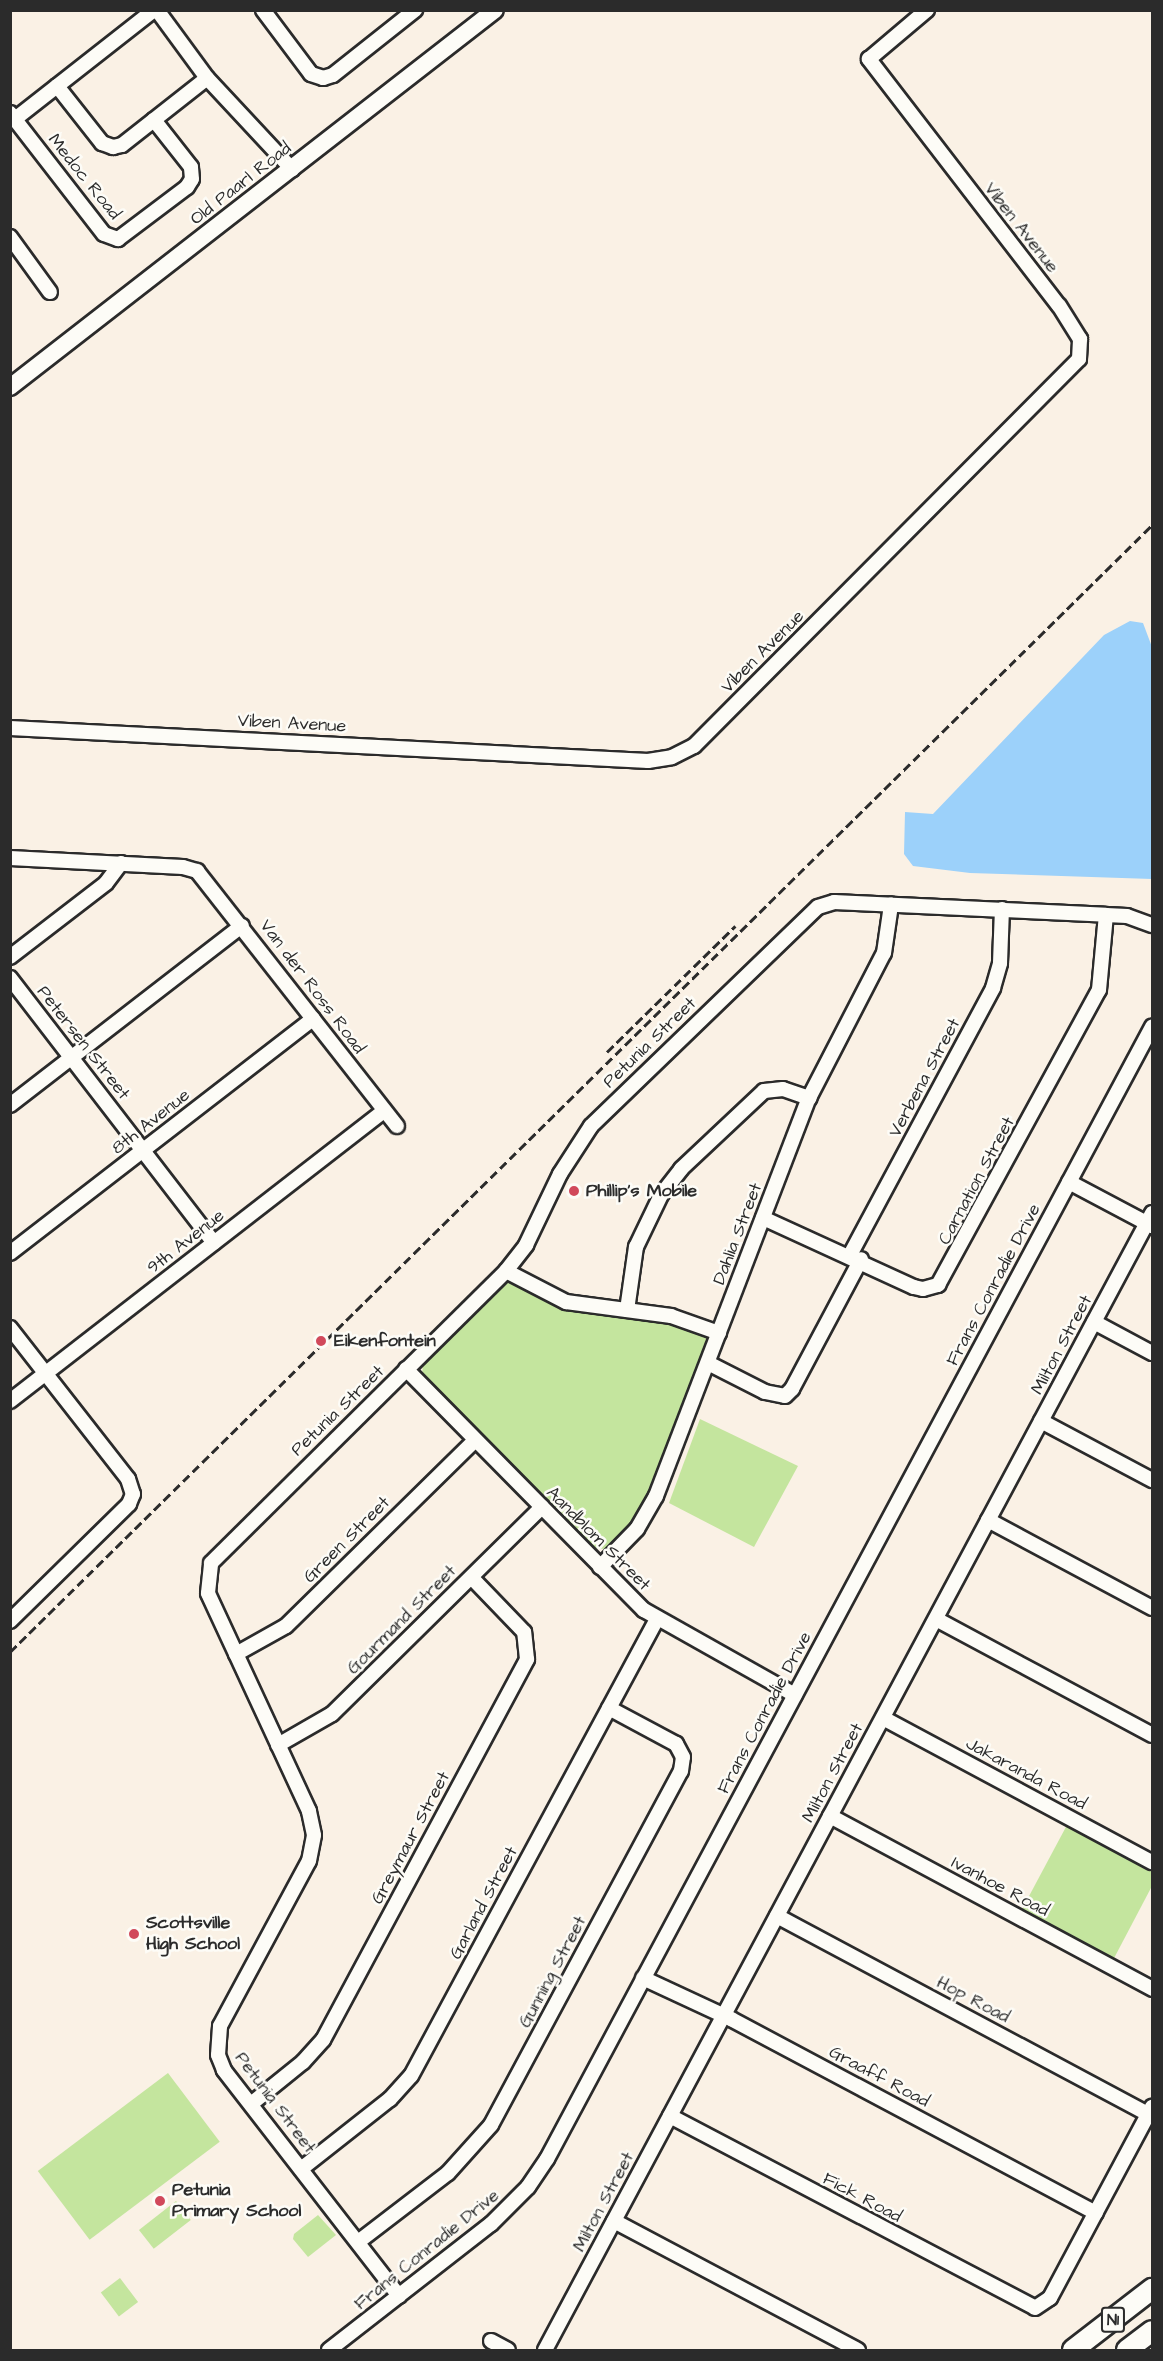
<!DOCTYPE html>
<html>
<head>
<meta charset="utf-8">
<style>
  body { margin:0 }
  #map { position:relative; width:1163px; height:2361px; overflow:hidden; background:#faf1e5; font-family:"Architects Daughter",sans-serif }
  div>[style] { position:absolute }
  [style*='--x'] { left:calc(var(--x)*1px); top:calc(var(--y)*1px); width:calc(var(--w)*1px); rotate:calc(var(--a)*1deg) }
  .green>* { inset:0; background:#c4e59e; transform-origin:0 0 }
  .water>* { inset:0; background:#9cd1fa }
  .roads { filter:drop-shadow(2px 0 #2b2b2b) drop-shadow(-2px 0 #2b2b2b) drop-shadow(0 2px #2b2b2b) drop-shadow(0 -2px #2b2b2b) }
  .minor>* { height:14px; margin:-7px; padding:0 7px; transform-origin:7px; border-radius:7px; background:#fdfcf7 }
  .major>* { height:16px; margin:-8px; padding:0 8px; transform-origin:8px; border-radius:8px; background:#fdfcf7 }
  .highway>* { height:20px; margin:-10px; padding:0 10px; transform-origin:10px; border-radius:10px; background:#fdfcf7 }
  .rail>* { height:3px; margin-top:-1.5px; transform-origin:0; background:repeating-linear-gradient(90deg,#2b2b2b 0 9px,transparent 0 13.5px) }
  .dots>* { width:16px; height:16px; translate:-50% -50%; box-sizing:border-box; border:3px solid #fdfcf7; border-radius:50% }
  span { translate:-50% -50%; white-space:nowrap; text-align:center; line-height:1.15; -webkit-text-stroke:5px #fdfcf7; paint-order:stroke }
  .shield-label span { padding:2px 4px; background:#fdfcf7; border:2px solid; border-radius:4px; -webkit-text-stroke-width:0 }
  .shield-label { font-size:16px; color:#2b2b2b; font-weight:700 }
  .street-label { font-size:18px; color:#2b2b2b }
  .poi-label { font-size:18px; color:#2b2b2b; font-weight:700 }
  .left { translate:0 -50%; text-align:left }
  .frame { position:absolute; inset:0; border:12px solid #2b2b2b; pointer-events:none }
</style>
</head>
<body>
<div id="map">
  <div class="green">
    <div style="clip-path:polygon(507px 1282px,574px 1309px,673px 1323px,708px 1337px,648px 1500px,638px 1518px,606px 1549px,590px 1548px,422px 1376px,423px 1362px)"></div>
    <div style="clip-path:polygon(700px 1419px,798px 1466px,754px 1547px,669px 1503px)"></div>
    <div style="clip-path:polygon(1067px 1825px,1152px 1870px,1152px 1886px,1112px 1962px,1020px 1913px)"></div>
    <div style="left:168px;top:2073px;width:86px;height:163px;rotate:53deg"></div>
    <div style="left:176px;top:2201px;width:24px;height:47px;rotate:52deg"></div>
    <div style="clip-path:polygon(318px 2215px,336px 2235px,308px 2257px,293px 2239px,294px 2234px)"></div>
    <div style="left:120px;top:2278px;width:30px;height:24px;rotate:53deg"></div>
  </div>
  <div class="water">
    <div style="clip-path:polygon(1130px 621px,1143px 623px,1152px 647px,1152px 879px,970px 873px,913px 866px,904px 854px,905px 812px,933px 814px,1104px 635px)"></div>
  </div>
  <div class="roads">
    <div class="minor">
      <div style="--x:157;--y:10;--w:84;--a:53.7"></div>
      <div style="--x:207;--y:78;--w:125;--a:47"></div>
      <div style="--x:263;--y:10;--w:80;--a:53.1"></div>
      <div style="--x:311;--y:74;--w:13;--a:18"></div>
      <div style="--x:323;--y:78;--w:10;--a:-17"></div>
      <div style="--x:333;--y:75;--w:105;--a:-38.4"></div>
      <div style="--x:57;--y:86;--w:73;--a:51.7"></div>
      <div style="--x:102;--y:143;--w:12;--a:20"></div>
      <div style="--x:113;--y:147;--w:9;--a:-13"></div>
      <div style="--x:122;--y:145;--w:108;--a:-38.2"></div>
      <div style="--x:10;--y:113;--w:153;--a:52.2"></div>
      <div style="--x:104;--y:234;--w:15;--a:20"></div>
      <div style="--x:118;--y:239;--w:86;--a:-37"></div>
      <div style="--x:187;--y:187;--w:9;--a:-58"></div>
      <div style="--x:192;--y:179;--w:12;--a:-95"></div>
      <div style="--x:191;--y:167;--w:60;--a:-128.2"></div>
      <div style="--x:15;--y:119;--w:177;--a:-38.1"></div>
      <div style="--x:10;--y:237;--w:68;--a:54"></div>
      <div style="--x:10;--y:728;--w:639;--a:2.96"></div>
      <div style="--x:648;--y:761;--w:24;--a:-9"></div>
      <div style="--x:672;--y:757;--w:25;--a:-27"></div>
      <div style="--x:694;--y:746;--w:546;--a:-45.15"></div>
      <div style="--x:1079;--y:359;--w:20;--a:-87"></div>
      <div style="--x:1080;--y:339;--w:39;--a:-122"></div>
      <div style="--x:1059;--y:306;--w:312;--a:-127.6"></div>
      <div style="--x:869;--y:59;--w:76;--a:-40.2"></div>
      <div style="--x:10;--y:858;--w:173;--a:3"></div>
      <div style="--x:183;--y:867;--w:15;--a:16"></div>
      <div style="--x:197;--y:871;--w:324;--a:51.9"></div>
      <div style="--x:10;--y:957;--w:121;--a:-37.6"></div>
      <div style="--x:106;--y:883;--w:25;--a:-53"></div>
      <div style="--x:10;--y:978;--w:334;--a:52.4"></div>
      <div style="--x:10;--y:1105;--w:293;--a:-37.7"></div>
      <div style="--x:1069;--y:1182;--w:94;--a:27.9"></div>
      <div style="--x:763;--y:1218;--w:166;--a:24.6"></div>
      <div style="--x:914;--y:1287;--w:9;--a:13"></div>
      <div style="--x:923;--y:1289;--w:16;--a:-15"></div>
      <div style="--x:938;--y:1285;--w:336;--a:-61.4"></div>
      <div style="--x:1099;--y:990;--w:75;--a:-84.7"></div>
      <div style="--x:10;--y:1253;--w:383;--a:-37.7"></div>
      <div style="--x:850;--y:1255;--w:303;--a:-61.8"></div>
      <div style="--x:993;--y:988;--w:26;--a:-74"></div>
      <div style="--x:1000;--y:963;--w:54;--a:-87.9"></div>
      <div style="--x:506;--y:1271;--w:68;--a:27.3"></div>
      <div style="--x:566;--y:1302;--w:106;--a:7.6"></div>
      <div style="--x:671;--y:1316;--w:51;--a:19.5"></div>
      <div style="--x:627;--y:1310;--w:64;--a:-81.9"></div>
      <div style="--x:636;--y:1247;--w:58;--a:-64.3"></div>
      <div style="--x:661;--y:1195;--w:33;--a:-52"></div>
      <div style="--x:681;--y:1169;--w:114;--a:-43.2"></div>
      <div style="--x:764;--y:1091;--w:19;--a:-6"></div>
      <div style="--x:783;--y:1089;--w:28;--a:19"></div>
      <div style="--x:1094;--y:1322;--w:66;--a:28.1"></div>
      <div style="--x:10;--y:1328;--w:192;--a:52"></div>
      <div style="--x:128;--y:1479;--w:16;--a:72"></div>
      <div style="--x:133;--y:1494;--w:11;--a:112"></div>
      <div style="--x:129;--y:1504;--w:167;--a:135.5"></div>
      <div style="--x:708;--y:1363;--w:64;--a:27"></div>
      <div style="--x:765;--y:1392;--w:20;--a:11"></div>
      <div style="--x:785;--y:1396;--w:10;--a:-45"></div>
      <div style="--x:792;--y:1389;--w:147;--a:-62"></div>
      <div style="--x:406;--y:1369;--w:339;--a:45.4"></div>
      <div style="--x:644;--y:1610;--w:173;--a:29.4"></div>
      <div style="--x:10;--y:1401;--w:473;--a:-37.8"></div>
      <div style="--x:1041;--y:1421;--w:126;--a:28"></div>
      <div style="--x:988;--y:1520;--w:186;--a:28.2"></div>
      <div style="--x:600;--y:1567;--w:53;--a:-45.8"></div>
      <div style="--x:637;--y:1529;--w:38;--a:-60"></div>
      <div style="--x:656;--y:1496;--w:426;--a:-69"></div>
      <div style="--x:809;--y:1098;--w:163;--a:-62.7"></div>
      <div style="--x:884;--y:953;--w:49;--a:-81.7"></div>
      <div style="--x:936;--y:1619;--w:245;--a:28.2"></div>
      <div style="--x:236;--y:1654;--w:57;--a:-29.2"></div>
      <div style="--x:286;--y:1626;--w:265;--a:-44.5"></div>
      <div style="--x:883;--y:1718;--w:305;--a:28.2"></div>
      <div style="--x:278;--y:1745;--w:62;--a:-29.9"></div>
      <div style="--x:332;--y:1714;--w:295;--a:-44.6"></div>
      <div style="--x:830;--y:1816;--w:366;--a:28.2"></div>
      <div style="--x:777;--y:1916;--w:425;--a:28.1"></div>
      <div style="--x:643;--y:1978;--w:97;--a:25"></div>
      <div style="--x:731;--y:2019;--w:413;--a:28"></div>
      <div style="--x:251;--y:2104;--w:67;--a:-38.9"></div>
      <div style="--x:303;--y:2062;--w:30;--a:-48"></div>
      <div style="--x:323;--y:2040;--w:432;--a:-61.8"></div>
      <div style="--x:527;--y:1659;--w:27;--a:-96"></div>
      <div style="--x:524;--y:1632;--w:76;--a:-133.9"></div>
      <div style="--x:670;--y:2116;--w:412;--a:27.7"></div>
      <div style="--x:1035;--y:2308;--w:18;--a:-34"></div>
      <div style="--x:1050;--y:2298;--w:217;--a:-61.9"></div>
      <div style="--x:301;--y:2169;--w:113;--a:-38.2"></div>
      <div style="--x:390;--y:2099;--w:31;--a:-48"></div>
      <div style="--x:411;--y:2076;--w:519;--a:-61.71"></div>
      <div style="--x:614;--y:2221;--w:276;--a:27.9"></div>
      <div style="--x:358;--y:2242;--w:113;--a:-37.5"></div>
      <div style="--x:448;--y:2173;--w:64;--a:-48.1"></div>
      <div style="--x:491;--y:2125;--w:402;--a:-61.8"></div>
      <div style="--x:681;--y:1771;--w:14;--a:-82"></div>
      <div style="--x:683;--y:1757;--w:15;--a:-118"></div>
      <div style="--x:676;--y:1744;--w:76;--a:-151.8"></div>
      <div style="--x:399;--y:2296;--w:286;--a:-127.8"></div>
      <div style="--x:224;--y:2070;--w:16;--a:-112"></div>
      <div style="--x:218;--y:2055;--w:29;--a:-86"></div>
      <div style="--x:220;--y:2026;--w:187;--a:-61.7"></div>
      <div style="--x:309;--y:1861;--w:26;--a:-79"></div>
      <div style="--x:314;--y:1835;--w:25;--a:-102"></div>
      <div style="--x:309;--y:1811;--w:240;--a:-114.9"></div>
      <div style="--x:208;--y:1593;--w:30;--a:-84"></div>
      <div style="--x:211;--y:1563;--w:415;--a:-44.7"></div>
      <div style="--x:506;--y:1271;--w:33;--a:-52"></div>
      <div style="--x:526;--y:1245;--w:79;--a:-64.4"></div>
      <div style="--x:560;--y:1174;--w:57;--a:-57.1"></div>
      <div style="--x:591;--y:1126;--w:315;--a:-44"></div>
      <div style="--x:818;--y:907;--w:17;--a:-17"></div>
      <div style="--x:834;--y:902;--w:272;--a:2.7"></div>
      <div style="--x:1106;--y:915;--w:21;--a:3"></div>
      <div style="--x:1127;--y:916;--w:27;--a:20"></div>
      <div style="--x:491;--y:2341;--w:19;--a:28"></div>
      <div style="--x:329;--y:2350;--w:205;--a:-37.9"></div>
      <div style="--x:491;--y:2224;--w:52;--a:-45"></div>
      <div style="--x:528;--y:2187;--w:34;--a:-56"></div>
      <div style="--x:547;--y:2159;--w:1284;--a:-61.88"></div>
      <div style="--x:545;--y:2350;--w:1289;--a:-61.9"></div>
    </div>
    <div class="major">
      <div style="--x:10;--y:387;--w:614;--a:-37.86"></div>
    </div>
    <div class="highway">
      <div style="--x:1073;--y:2350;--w:100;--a:-37.7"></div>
      <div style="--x:1127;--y:2350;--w:31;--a:-37"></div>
    </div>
  </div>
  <div class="rail">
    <div style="--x:607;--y:1052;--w:180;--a:-44.5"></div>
    <div style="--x:10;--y:1652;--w:1604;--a:-44.62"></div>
  </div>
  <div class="dots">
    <div style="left:574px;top:1191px;background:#d1495b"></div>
    <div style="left:321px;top:1341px;background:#d1495b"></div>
    <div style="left:134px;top:1934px;background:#d1495b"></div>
    <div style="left:160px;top:2201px;background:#d1495b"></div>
  </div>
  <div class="shield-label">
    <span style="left:1113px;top:2320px">N1</span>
  </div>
  <div class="street-label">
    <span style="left:84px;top:177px;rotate:51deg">Medoc Road</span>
    <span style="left:241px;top:184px;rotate:-38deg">Old Paarl Road</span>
    <span style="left:1021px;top:228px;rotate:52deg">Viben Avenue</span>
    <span style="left:763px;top:652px;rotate:-45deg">Viben Avenue</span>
    <span style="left:292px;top:724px;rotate:3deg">Viben Avenue</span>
    <span style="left:312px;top:987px;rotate:53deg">Van der Ross Road</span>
    <span style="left:83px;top:1043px;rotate:52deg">Petersen Street</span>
    <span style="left:650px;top:1043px;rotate:-44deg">Petunia Street</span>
    <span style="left:925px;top:1078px;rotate:-62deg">Verbena Street</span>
    <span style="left:151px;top:1122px;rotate:-38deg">8th Avenue</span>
    <span style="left:977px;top:1181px;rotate:-62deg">Carnation Street</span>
    <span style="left:738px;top:1234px;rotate:-69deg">Dahlia Street</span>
    <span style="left:186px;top:1242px;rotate:-38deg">9th Avenue</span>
    <span style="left:994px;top:1285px;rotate:-62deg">Frans Conradie Drive</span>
    <span style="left:1062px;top:1345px;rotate:-62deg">Milton Street</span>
    <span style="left:338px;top:1411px;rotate:-44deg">Petunia Street</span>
    <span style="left:598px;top:1539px;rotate:45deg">Aandblom Street</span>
    <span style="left:347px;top:1540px;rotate:-45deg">Green Street</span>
    <span style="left:402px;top:1620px;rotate:-45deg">Gourmand Street</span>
    <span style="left:765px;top:1713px;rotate:-62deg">Frans Conradie Drive</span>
    <span style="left:833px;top:1773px;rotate:-62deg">Milton Street</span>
    <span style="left:1026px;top:1774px;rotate:28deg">Jakaranda Road</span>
    <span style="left:411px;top:1838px;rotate:-62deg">Greymaur Street</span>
    <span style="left:1000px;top:1887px;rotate:28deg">Ivanhoe Road</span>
    <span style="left:484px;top:1903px;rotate:-62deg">Garland Street</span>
    <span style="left:553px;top:1972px;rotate:-62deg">Gunning Street</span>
    <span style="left:973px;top:2000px;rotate:28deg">Hop Road</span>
    <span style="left:879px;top:2077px;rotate:28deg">Graaff Road</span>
    <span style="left:275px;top:2103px;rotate:53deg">Petunia Street</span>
    <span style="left:862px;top:2198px;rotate:28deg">Fick Road</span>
    <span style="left:604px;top:2202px;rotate:-62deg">Milton Street</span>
    <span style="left:427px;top:2250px;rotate:-39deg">Frans Conradie Drive</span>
  </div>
  <div class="poi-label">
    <span class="left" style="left:586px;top:1191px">Phillip's Mobile</span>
    <span class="left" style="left:334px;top:1341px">Eikenfontein</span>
    <span class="left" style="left:146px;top:1934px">Scottsville<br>High School</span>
    <span class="left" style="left:172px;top:2201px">Petunia<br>Primary School</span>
  </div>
  <div class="frame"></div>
</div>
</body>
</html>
